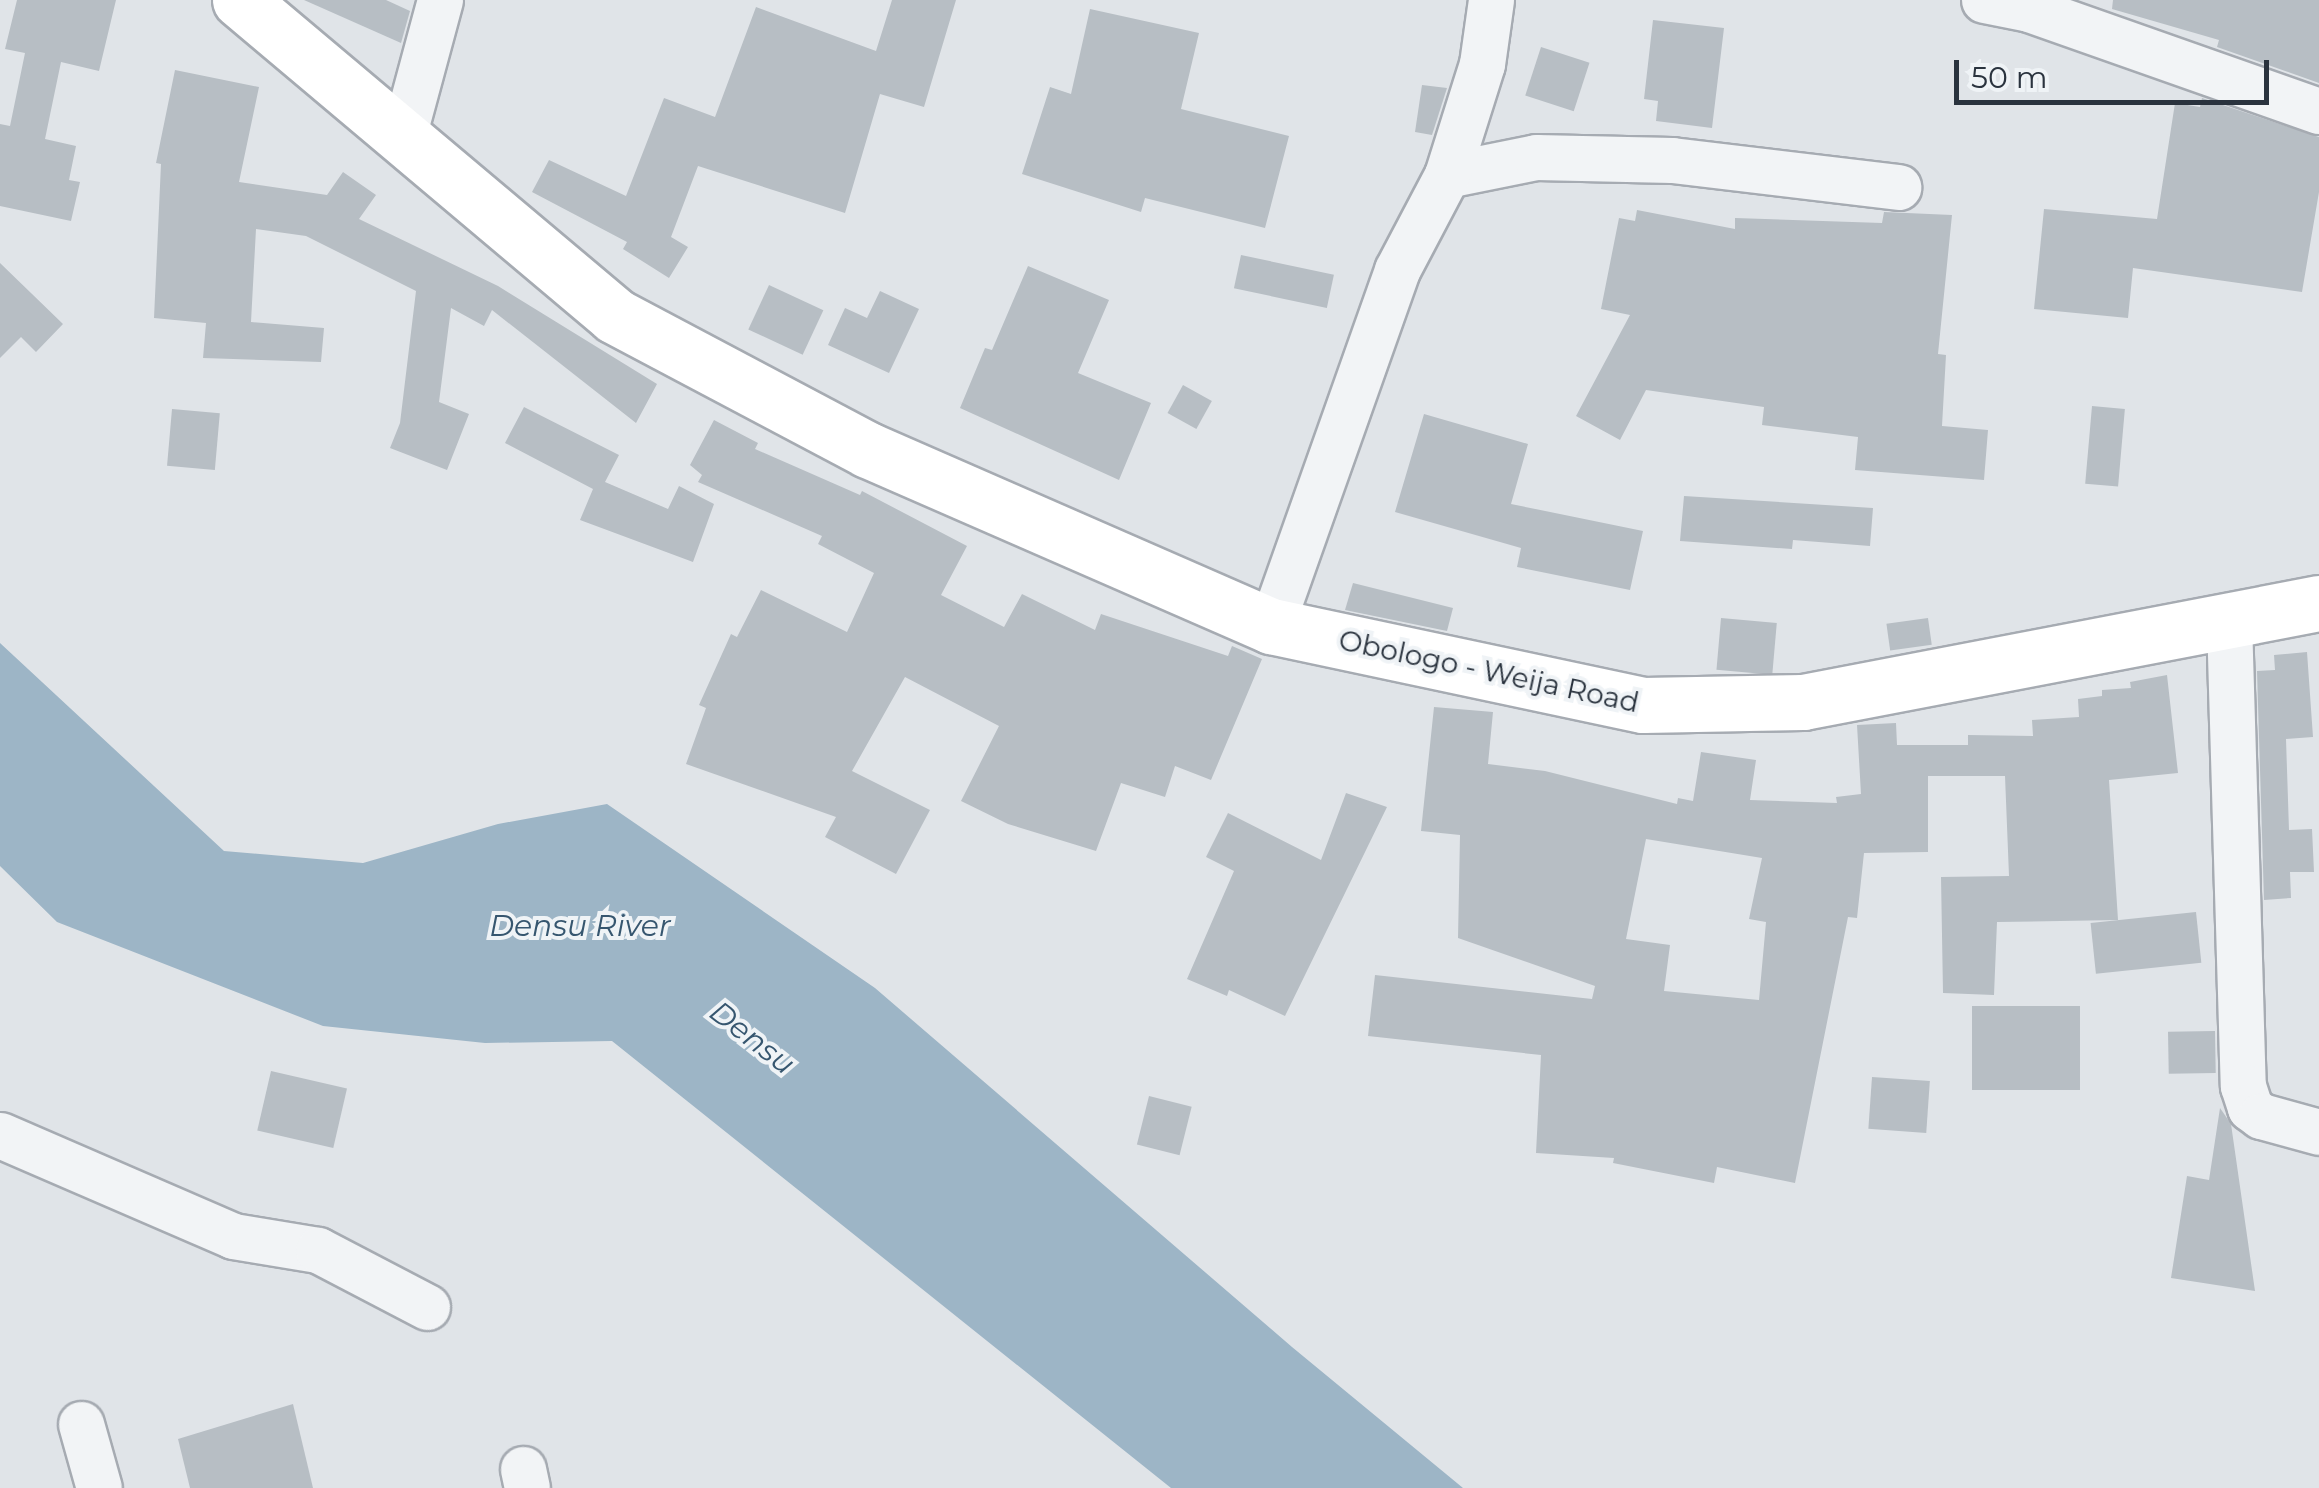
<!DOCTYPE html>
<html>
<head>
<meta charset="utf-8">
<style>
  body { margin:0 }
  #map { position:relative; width:2319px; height:1488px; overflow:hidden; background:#e0e4e8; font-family:Montserrat,sans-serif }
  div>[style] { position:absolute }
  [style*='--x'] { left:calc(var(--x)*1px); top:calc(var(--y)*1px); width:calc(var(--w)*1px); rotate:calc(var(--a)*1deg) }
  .water>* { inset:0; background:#9db5c6 }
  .building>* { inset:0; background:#b7bec4; transform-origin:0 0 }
  .roads { filter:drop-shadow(2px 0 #a6abb2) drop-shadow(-2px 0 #a6abb2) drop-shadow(0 2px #a6abb2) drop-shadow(0 -2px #a6abb2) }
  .street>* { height:45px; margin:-22.5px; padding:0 22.5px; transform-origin:22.5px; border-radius:22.5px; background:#f2f4f6 }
  .secondary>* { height:55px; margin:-27.5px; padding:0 27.5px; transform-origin:27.5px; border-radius:27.5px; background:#fff }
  span { translate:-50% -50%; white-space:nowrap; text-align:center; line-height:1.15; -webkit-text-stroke:8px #eff3f6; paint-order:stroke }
  .street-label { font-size:28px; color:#2a333e }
  .water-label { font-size:30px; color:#36566f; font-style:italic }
  .scale { position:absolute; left:1954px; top:60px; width:315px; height:45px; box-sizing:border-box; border:5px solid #2a333e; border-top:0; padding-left:12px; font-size:30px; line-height:35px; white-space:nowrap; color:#2a333e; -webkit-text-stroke:8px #eff3f6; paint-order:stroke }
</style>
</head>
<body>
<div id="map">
  <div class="water">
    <div style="clip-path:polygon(0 643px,224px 851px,363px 863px,498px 824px,607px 804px,875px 988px,1292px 1347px,1463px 1488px,1171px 1488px,612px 1041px,485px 1043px,323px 1026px,57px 922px,0 866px)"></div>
  </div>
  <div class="building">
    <div style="clip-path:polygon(17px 0,116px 0,99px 71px,61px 62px,45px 139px,76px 146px,69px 180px,80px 182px,71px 221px,0 206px,0 124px,10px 126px,25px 53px,5px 49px)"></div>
    <div style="clip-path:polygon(304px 0,386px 0,410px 11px,401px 43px)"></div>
    <div style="clip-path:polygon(892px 0,956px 0,924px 107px,880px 94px,845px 213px,698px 166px,671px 237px,688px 247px,669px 278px,623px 249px,627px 242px,532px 192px,549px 160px,626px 196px,664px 98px,715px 117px,756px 7px,876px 51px)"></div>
    <div style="clip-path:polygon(2113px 0,2319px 0,2319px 83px,2217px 47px,2219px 40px,2112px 9px)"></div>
    <div style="clip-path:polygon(1090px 9px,1199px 33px,1181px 109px,1289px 136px,1265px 228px,1145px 198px,1141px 212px,1022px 174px,1050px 87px,1071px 94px)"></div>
    <div style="clip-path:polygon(1653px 20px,1724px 28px,1712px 128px,1656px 121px,1658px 101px,1644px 99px)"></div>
    <div style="left:1541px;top:47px;width:51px;height:51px;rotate:18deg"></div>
    <div style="clip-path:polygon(175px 70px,259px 87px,239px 182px,327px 195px,343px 172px,376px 195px,359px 219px,498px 286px,657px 384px,636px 423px,492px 310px,484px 326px,451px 308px,439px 402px,469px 414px,447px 470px,390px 448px,400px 423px,416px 291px,306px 236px,256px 229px,251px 322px,324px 328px,321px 362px,203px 358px,206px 323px,154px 318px,161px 164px,156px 163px)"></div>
    <div style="clip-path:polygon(1422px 85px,1447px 88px,1432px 135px,1415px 132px)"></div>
    <div style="clip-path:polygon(2202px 98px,2319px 137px,2319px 192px,2302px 292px,2133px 268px,2128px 318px,2034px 309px,2044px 209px,2157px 219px,2175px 103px,2200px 107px)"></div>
    <div style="clip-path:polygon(1637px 210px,1735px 229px,1735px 218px,1882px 223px,1884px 212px,1952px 215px,1938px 354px,1946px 355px,1942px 426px,1988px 430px,1984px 480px,1855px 470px,1858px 437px,1762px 425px,1764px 407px,1646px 390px,1620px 440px,1576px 416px,1630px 315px,1601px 309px,1619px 218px,1635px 221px)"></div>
    <div style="left:1241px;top:255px;width:95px;height:34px;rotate:12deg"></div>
    <div style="clip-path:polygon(0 263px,63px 324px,36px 352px,21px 337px,0 358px)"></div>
    <div style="clip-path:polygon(1028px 266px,1109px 300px,1078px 373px,1151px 403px,1119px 480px,960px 408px,985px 348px,992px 350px)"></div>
    <div style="left:769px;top:285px;width:60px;height:49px;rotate:25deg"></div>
    <div style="clip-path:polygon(880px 291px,919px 309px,889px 373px,828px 345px,845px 308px,867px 318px)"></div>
    <div style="left:1183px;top:385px;width:33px;height:32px;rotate:29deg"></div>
    <div style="left:2092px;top:406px;width:33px;height:78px;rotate:5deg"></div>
    <div style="clip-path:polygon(524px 407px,619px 455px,605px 482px,668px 509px,679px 486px,714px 504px,693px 562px,580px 520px,593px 489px,505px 443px)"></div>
    <div style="left:172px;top:409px;width:48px;height:57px;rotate:5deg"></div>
    <div style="clip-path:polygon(1424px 414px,1528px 444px,1511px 504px,1643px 531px,1630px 590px,1517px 567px,1521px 548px,1395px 512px)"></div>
    <div style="clip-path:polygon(714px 420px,758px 443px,755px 449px,860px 495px,862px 491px,967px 546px,941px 595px,1004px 627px,1022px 594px,1095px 630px,1101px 614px,1228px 656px,1232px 646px,1262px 659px,1211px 780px,1175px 766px,1165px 797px,1121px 783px,1096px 851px,1008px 824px,961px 801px,999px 726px,905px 677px,852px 771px,930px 810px,896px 874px,825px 837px,836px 817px,686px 764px,706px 708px,699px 705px,731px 634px,737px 637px,761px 590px,847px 632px,874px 573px,818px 544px,822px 536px,698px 482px,702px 475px,690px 465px)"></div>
    <div style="clip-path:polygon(1684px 496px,1873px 508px,1870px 546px,1793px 540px,1792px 549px,1680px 541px)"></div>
    <div style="clip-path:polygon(1353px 583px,1453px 608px,1447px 631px,1345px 610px)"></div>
    <div style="left:1721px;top:618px;width:56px;height:52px;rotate:5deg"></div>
    <div style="left:1928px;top:618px;width:27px;height:42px;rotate:82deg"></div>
    <div style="clip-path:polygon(2307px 652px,2313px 737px,2286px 739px,2289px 830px,2312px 829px,2314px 872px,2290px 872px,2291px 898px,2264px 900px,2257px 671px,2275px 670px,2274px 655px)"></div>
    <div style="clip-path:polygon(evenodd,2167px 675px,2178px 773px,2109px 780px,2118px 920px,1997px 922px,1994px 995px,1943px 993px,1941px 877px,2009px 876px,2005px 776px,1928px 776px,1928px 852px,1864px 853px,1857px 918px,1848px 917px,1795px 1183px,1717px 1167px,1714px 1183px,1613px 1163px,1614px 1158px,1536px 1153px,1541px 1055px,1368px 1036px,1375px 975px,1592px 999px,1595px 986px,1458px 938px,1460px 835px,1421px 831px,1434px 707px,1493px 712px,1488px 764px,1545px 771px,1677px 804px,1678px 798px,1693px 801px,1701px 752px,1756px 760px,1750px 800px,1837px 803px,1836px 797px,1861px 794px,1857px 725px,1896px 723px,1897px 745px,1968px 745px,1968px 735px,2033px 736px,2032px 720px,2079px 717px,2078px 699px,2102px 696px,2102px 690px,2131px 688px,2130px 682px,2167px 675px,1646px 839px,1762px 858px,1749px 919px,1766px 922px,1759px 1000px,1664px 991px,1670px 945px,1626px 939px,1646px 839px)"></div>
    <div style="clip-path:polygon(1346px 793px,1387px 807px,1285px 1016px,1229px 990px,1227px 996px,1187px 979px,1234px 871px,1206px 857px,1228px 813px,1321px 860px)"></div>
    <div style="left:2196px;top:912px;width:51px;height:106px;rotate:84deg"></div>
    <div style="left:1972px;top:1006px;width:108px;height:84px"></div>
    <div style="left:2215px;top:1031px;width:42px;height:47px;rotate:89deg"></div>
    <div style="left:271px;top:1071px;width:78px;height:61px;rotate:13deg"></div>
    <div style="left:1872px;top:1077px;width:58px;height:52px;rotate:4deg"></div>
    <div style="left:1149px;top:1096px;width:44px;height:50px;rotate:14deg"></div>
    <div style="clip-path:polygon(2220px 1108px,2231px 1124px,2255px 1291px,2171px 1278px,2187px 1176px,2209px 1180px)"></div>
    <div style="clip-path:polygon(293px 1404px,313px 1488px,190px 1488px,178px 1439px)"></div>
  </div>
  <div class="roads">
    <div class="street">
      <div style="--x:1984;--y:0;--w:46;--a:11.3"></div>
      <div style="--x:2029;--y:9;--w:307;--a:19.4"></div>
      <div style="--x:403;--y:137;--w:142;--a:-74.9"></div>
      <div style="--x:1447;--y:175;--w:91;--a:-11.4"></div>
      <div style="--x:1536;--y:157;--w:136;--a:1.3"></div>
      <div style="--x:1672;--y:160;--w:228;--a:6.8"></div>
      <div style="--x:2229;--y:621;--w:465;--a:88.3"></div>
      <div style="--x:2243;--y:1086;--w:23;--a:72"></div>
      <div style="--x:2250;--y:1108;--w:14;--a:36"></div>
      <div style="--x:2261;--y:1116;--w:60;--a:15.4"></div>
      <div style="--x:1271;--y:626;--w:378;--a:-70.5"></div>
      <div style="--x:1397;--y:270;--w:107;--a:-62.2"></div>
      <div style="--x:1447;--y:175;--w:116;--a:-72.5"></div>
      <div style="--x:1482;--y:64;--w:65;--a:-82"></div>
      <div style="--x:0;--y:1135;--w:254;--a:23.4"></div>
      <div style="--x:233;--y:1236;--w:86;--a:9.4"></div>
      <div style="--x:318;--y:1250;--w:123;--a:27.6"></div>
      <div style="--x:81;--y:1424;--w:66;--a:74.3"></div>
      <div style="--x:523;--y:1469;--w:19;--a:78"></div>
    </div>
    <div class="secondary">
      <div style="--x:240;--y:0;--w:490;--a:40.1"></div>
      <div style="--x:615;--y:316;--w:286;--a:27.9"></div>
      <div style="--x:868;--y:450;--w:440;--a:23.6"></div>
      <div style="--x:1271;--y:626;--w:380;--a:12"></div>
      <div style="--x:1643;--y:705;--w:160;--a:-1.1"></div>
      <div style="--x:1803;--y:702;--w:525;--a:-10.86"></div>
    </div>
  </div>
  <div class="street-label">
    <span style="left:1489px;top:671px;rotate:12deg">Obologo - Weija Road</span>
  </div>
  <div class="water-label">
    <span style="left:580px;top:926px">Densu River</span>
    <span style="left:752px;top:1038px;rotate:38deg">Densu</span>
  </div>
  <div class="scale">50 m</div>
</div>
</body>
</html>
